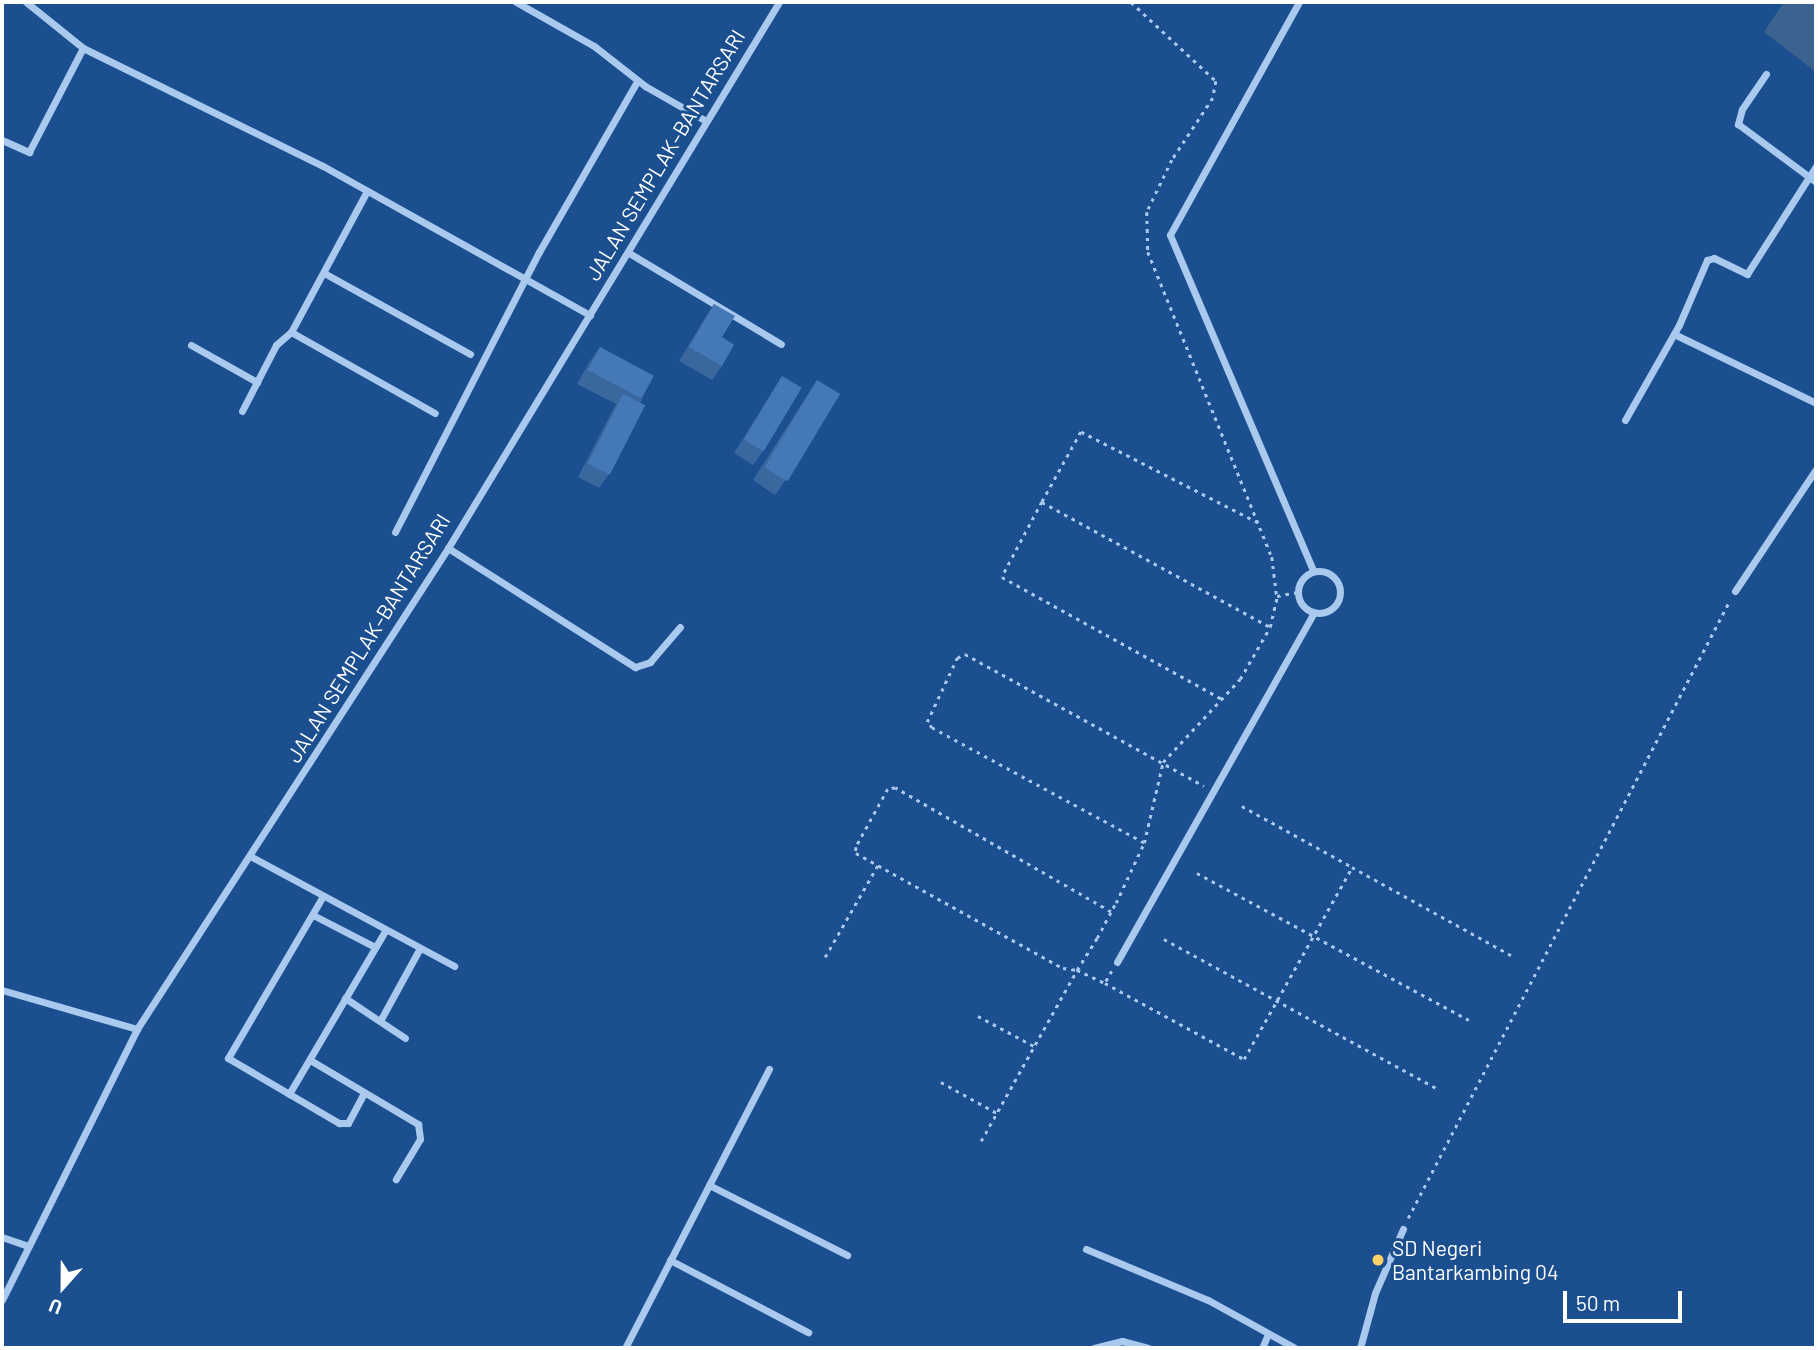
<!DOCTYPE html>
<html>
<head>
<meta charset="utf-8">
<style>
  body { margin:0 }
  #map { position:relative; width:1818px; height:1350px; overflow:hidden; background:#1b4f8f; font-family:Barlow,sans-serif }
  div>[style] { position:absolute }
  [style*='--x'] { left:calc(var(--x)*1px); top:calc(var(--y)*1px); width:calc(var(--w)*1px); rotate:calc(var(--a)*1deg) }
  .water>* { inset:0; background:#3c6290 }
  .path>* { height:2.5px; margin-top:-1.25px; transform-origin:0; background:repeating-linear-gradient(90deg,#a9c9ee 0 3.5px,transparent 0 8.5px) }
  .street>* { height:7px; margin:-3.5px; padding:0 3.5px; transform-origin:3.5px; border-radius:3.5px; background:#a9c9ee }
  .street>.ring { margin:-3.5px; padding:0; box-sizing:content-box; background:none; border:7px solid #a9c9ee; border-radius:50% }
  .wall>* { inset:0; background:#3a679d }
  .building>* { inset:0; background:#4478b7; transform-origin:0 0 }
  .dots>* { width:19px; height:19px; translate:-50% -50%; box-sizing:border-box; border:4px solid #1b4f8f; border-radius:50% }
  span { translate:-50% -50%; white-space:nowrap; text-align:center; line-height:1.15; -webkit-text-stroke:6px #1b4f8f; paint-order:stroke }
  .street-label { font-size:21px; color:#fff }
  .poi-label { font-size:21px; color:#fff }
  .left { translate:0 -50%; text-align:left }
  .frame { position:absolute; inset:0; border:4px solid #fff; pointer-events:none }
  .north { position:absolute; left:28px; top:1252px; width:70px; height:70px; -webkit-text-stroke:5px #1b4f8f; paint-order:stroke; rotate:201deg; font-size:19px; font-weight:700; line-height:28px; text-align:center; color:#fff }
  .north::after { content:''; display:block; margin:auto; width:24px; height:32px; background:#fff; clip-path:polygon(50% 0,100% 100%,50% 72%,0 100%) }
  .scale { position:absolute; left:1563px; top:1291px; width:119px; height:32px; box-sizing:border-box; border:4px solid #fff; border-top:0; padding-left:9px; font-size:21px; line-height:24px; white-space:nowrap; color:#fff; -webkit-text-stroke:5px #1b4f8f; paint-order:stroke }
</style>
</head>
<body>
<div id="map">
  <div class="water">
    <div style="clip-path:polygon(1784px 2px,1816px 2px,1816px 72px,1764px 32px)"></div>
  </div>
  <div class="path">
    <div style="--x:1131;--y:2;--w:116;--a:42.9"></div>
    <div style="--x:1216;--y:81;--w:17;--a:100"></div>
    <div style="--x:1213;--y:98;--w:74;--a:123.5"></div>
    <div style="--x:1172;--y:160;--w:58;--a:115.7"></div>
    <div style="--x:1147;--y:212;--w:40;--a:88.6"></div>
    <div style="--x:1148;--y:252;--w:329;--a:67.9"></div>
    <div style="--x:1272;--y:557;--w:39;--a:83"></div>
    <div style="--x:1042;--y:502;--w:85;--a:118.1"></div>
    <div style="--x:1002;--y:577;--w:254;--a:29"></div>
    <div style="--x:1258;--y:523;--w:199;--a:-152.8"></div>
    <div style="--x:1081;--y:432;--w:80;--a:119.1"></div>
    <div style="--x:1042;--y:502;--w:260;--a:28.7"></div>
    <div style="--x:1242;--y:806;--w:126;--a:29"></div>
    <div style="--x:1144;--y:843;--w:241;--a:-151.5"></div>
    <div style="--x:932;--y:728;--w:8;--a:-130"></div>
    <div style="--x:927;--y:722;--w:71;--a:-64.9"></div>
    <div style="--x:957;--y:658;--w:9;--a:-27"></div>
    <div style="--x:965;--y:654;--w:273;--a:28.9"></div>
    <div style="--x:1197;--y:873;--w:309;--a:28.4"></div>
    <div style="--x:1111;--y:912;--w:249;--a:-150.1"></div>
    <div style="--x:895;--y:788;--w:7;--a:172"></div>
    <div style="--x:888;--y:789;--w:66;--a:118.9"></div>
    <div style="--x:856;--y:847;--w:6;--a:90"></div>
    <div style="--x:856;--y:853;--w:237;--a:29.1"></div>
    <div style="--x:1063;--y:968;--w:14;--a:8"></div>
    <div style="--x:1077;--y:970;--w:38;--a:-58"></div>
    <div style="--x:1097;--y:938;--w:40;--a:-62"></div>
    <div style="--x:1116;--y:903;--w:66;--a:-65"></div>
    <div style="--x:1144;--y:843;--w:83;--a:-76.8"></div>
    <div style="--x:1163;--y:762;--w:113;--a:-47.1"></div>
    <div style="--x:1240;--y:679;--w:60;--a:-60"></div>
    <div style="--x:1270;--y:627;--w:32;--a:-77"></div>
    <div style="--x:1277;--y:596;--w:20;--a:-11"></div>
    <div style="--x:1164;--y:939;--w:312;--a:28.7"></div>
    <div style="--x:825;--y:957;--w:106;--a:-60.1"></div>
    <div style="--x:1112;--y:971;--w:14;--a:120"></div>
    <div style="--x:1105;--y:983;--w:158;--a:28.7"></div>
    <div style="--x:1244;--y:1059;--w:220;--a:-60.6"></div>
    <div style="--x:1352;--y:867;--w:182;--a:29"></div>
    <div style="--x:978;--y:1016;--w:64;--a:28.2"></div>
    <div style="--x:941;--y:1082;--w:64;--a:29"></div>
    <div style="--x:981;--y:1141;--w:196;--a:-60.7"></div>
    <div style="--x:1077;--y:970;--w:31;--a:25"></div>
    <div style="--x:1408;--y:1218;--w:697;--a:-62.48"></div>
  </div>
  <div class="street">
    <div style="--x:26;--y:2;--w:73;--a:38.9"></div>
    <div style="--x:83;--y:48;--w:267;--a:26.2"></div>
    <div style="--x:323;--y:166;--w:306;--a:29.2"></div>
    <div style="--x:516;--y:2;--w:90;--a:29.4"></div>
    <div style="--x:594;--y:46;--w:65;--a:38.1"></div>
    <div style="--x:645;--y:86;--w:70;--a:29.8"></div>
    <div style="--x:1299;--y:2;--w:266;--a:119"></div>
    <div style="--x:1170;--y:235;--w:365;--a:66.9"></div>
    <div style="--x:1766;--y:74;--w:42;--a:124.4"></div>
    <div style="--x:1742;--y:109;--w:16;--a:105"></div>
    <div style="--x:1738;--y:124;--w:97;--a:36.6"></div>
    <div style="--x:2;--y:140;--w:30;--a:24"></div>
    <div style="--x:29;--y:152;--w:117;--a:-62.6"></div>
    <div style="--x:367;--y:191;--w:160;--a:118.3"></div>
    <div style="--x:291;--y:332;--w:165;--a:29.4"></div>
    <div style="--x:629;--y:253;--w:177;--a:30.9"></div>
    <div style="--x:324;--y:273;--w:167;--a:29"></div>
    <div style="--x:1674;--y:334;--w:158;--a:25.9"></div>
    <div style="--x:191;--y:345;--w:76;--a:29.3"></div>
    <div style="--x:242;--y:411;--w:74;--a:-62.7"></div>
    <div style="--x:276;--y:345;--w:20;--a:-41"></div>
    <div style="--x:1625;--y:420;--w:109;--a:-60.4"></div>
    <div style="--x:1679;--y:325;--w:71;--a:-66.7"></div>
    <div style="--x:1707;--y:260;--w:7;--a:-16"></div>
    <div style="--x:1714;--y:258;--w:37;--a:26"></div>
    <div style="--x:1747;--y:274;--w:128;--a:-57.4"></div>
    <div style="--x:395;--y:532;--w:315;--a:-62.8"></div>
    <div style="--x:539;--y:252;--w:198;--a:-60.1"></div>
    <div style="--x:448;--y:548;--w:222;--a:32.5"></div>
    <div style="--x:635;--y:667;--w:16;--a:-18"></div>
    <div style="--x:650;--y:662;--w:46;--a:-49.4"></div>
    <div class="ring" style="left:1298px;top:571px;width:35px;height:35px"></div>
    <div style="--x:1735;--y:591;--w:146;--a:-56.4"></div>
    <div style="--x:250;--y:856;--w:232;--a:28.3"></div>
    <div style="--x:323;--y:896;--w:188;--a:120.4"></div>
    <div style="--x:228;--y:1058;--w:129;--a:30.4"></div>
    <div style="--x:339;--y:1123;--w:9;--a:0"></div>
    <div style="--x:348;--y:1123;--w:32;--a:-62"></div>
    <div style="--x:313;--y:915;--w:70;--a:27.3"></div>
    <div style="--x:1117;--y:962;--w:401;--a:-60.6"></div>
    <div style="--x:2;--y:990;--w:141;--a:16.1"></div>
    <div style="--x:345;--y:998;--w:72;--a:33.7"></div>
    <div style="--x:380;--y:1021;--w:83;--a:-61.3"></div>
    <div style="--x:310;--y:1060;--w:126;--a:30.7"></div>
    <div style="--x:418;--y:1124;--w:15;--a:82"></div>
    <div style="--x:420;--y:1139;--w:47;--a:121"></div>
    <div style="--x:289;--y:1094;--w:189;--a:-59.5"></div>
    <div style="--x:709;--y:1185;--w:155;--a:26.9"></div>
    <div style="--x:2;--y:1237;--w:28;--a:19"></div>
    <div style="--x:1086;--y:1249;--w:132;--a:22.7"></div>
    <div style="--x:1208;--y:1300;--w:99;--a:28.9"></div>
    <div style="--x:670;--y:1260;--w:156;--a:27.6"></div>
    <div style="--x:2;--y:1300;--w:303;--a:-63.5"></div>
    <div style="--x:137;--y:1029;--w:573;--a:-57.11"></div>
    <div style="--x:448;--y:548;--w:638;--a:-58.77"></div>
    <div style="--x:625;--y:1348;--w:314;--a:-62.7"></div>
    <div style="--x:1094;--y:1348;--w:29;--a:-14"></div>
    <div style="--x:1122;--y:1341;--w:27;--a:15"></div>
    <div style="--x:1262;--y:1348;--w:13;--a:-67"></div>
    <div style="--x:1360;--y:1348;--w:57;--a:-74.7"></div>
    <div style="--x:1375;--y:1293;--w:70;--a:-66.4"></div>
  </div>
  <div class="wall">
    <div style="clip-path:polygon(714px 304px,722px 337px,722px 366px,712px 380px,679px 361px,705px 318px)"></div>
    <div style="clip-path:polygon(600px 347px,642px 399px,609px 474px,599px 488px,578px 477px,616px 404px,577px 384px,590px 361px)"></div>
    <div style="clip-path:polygon(782px 376px,763px 451px,753px 465px,734px 453px)"></div>
    <div style="clip-path:polygon(817px 380px,785px 481px,775px 495px,753px 480px)"></div>
  </div>
  <div class="building">
    <div style="clip-path:polygon(714px 304px,735px 316px,722px 337px,734px 345px,722px 366px,689px 347px)"></div>
    <div style="left:600px;top:347px;width:61px;height:26px;rotate:28deg"></div>
    <div style="left:782px;top:376px;width:23px;height:74px;rotate:31deg"></div>
    <div style="left:817px;top:380px;width:27px;height:102px;rotate:31deg"></div>
    <div style="left:623px;top:394px;width:25px;height:78px;rotate:27deg"></div>
  </div>
  <div class="dots">
    <div style="left:1378px;top:1260px;background:#ffd166"></div>
  </div>
  <div class="street-label">
    <span style="left:665px;top:155px;rotate:-59deg">JALAN SEMPLAK–BANTARSARI</span>
    <span style="left:368px;top:638px;rotate:-58deg">JALAN SEMPLAK–BANTARSARI</span>
  </div>
  <div class="poi-label">
    <span class="left" style="left:1392px;top:1260px">SD Negeri<br>Bantarkambing 04</span>
  </div>
  <div class="frame"></div>
  <div class="north">U</div>
  <div class="scale">50 m</div>
</div>
</body>
</html>
